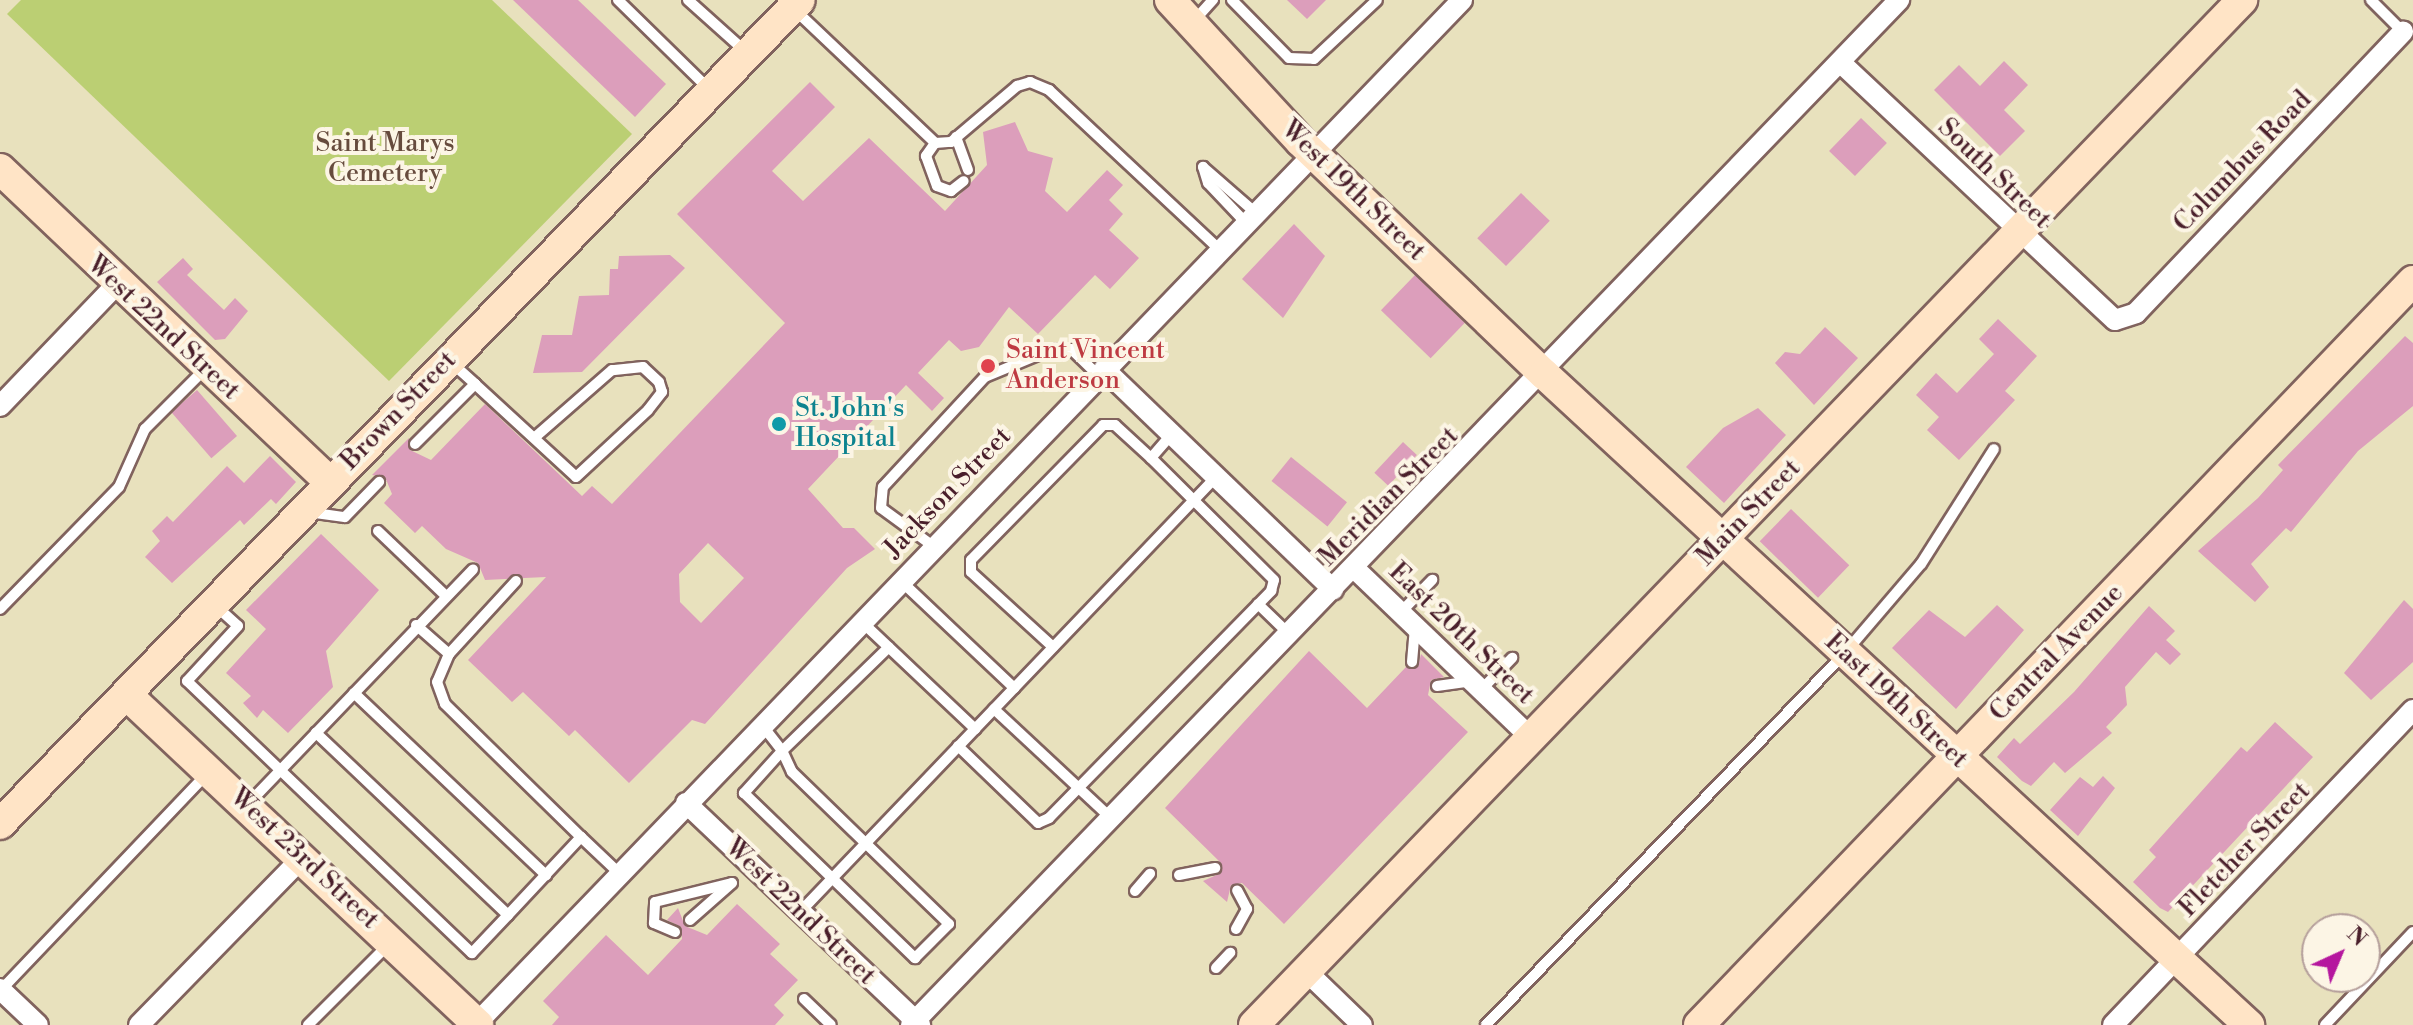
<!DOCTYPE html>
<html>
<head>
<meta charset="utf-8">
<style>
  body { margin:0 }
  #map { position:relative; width:2413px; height:1025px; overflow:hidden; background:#e8e1bd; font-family:"Libre Bodoni",serif }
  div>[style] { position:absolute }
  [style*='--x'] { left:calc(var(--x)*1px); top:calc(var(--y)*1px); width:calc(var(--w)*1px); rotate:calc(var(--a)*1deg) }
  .green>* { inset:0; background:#bbcf73 }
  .building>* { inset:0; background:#dc9ebb; transform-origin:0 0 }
  .roads { filter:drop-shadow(2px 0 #81635e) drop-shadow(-2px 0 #81635e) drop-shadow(0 2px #81635e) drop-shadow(0 -2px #81635e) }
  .lane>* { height:10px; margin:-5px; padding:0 5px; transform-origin:5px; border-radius:5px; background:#fff }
  .street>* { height:20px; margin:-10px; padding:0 10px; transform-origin:10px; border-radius:10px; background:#fff }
  .secondary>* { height:30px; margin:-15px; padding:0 15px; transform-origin:15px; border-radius:15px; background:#ffe4c6 }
  .dots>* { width:22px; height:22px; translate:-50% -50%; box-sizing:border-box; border:4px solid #fcf5e5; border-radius:50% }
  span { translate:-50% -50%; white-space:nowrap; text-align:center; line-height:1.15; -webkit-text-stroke:8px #fcf5e5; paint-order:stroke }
  .park-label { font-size:26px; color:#664b3d }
  .street-label { font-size:26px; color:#4a1f2b }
  .health-label { font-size:26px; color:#be3a42 }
  .left { translate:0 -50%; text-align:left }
  .culture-label { font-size:26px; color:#0d838f }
  .north { position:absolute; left:2301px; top:913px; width:80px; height:80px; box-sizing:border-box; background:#fcf5e5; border:2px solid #b59f9b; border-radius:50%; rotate:44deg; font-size:22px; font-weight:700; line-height:32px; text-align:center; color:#4a1f2b }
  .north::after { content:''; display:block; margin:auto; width:28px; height:36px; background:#b5179e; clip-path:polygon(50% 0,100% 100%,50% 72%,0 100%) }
</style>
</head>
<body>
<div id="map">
  <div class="green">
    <div style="clip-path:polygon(21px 0,492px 0,632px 134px,389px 381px,7px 14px)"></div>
  </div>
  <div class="building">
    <div style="clip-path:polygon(513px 0,578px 0,666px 84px,635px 117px)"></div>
    <div style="clip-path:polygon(1287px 0,1326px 0,1307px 19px)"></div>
    <div style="clip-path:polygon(2004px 61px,2028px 85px,2004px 110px,2025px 131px,2000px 156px,1934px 90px,1959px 65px,1980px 86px)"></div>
    <div style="clip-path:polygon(evenodd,810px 82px,835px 107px,772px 171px,803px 201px,869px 138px,945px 211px,987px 165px,983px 132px,1015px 122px,1028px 151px,1053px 158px,1045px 191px,1067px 212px,1107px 170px,1123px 185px,1109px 200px,1123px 214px,1109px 230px,1139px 258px,1110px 289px,1095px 275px,1038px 334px,1009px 307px,979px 347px,961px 351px,949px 340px,918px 373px,944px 398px,932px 411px,906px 385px,808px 489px,843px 528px,854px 528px,875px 549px,847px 568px,705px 724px,692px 720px,629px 783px,575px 730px,569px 736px,523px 692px,512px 702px,468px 660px,546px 577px,485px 580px,478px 563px,446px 549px,422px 526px,415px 533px,384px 503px,392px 494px,385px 477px,372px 475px,409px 438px,410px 450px,431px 460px,485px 404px,582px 496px,592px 486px,612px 504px,785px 323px,677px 214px,810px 82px,708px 543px,744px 578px,701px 623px,680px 602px,679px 574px,708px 543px)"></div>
    <div style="left:1861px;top:118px;width:36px;height:46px;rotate:44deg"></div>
    <div style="left:1521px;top:193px;width:40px;height:63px;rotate:44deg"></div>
    <div style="clip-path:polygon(1294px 224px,1325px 256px,1283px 318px,1242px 279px)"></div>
    <div style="clip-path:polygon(670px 255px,685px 268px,582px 372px,533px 373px,542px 335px,572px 335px,579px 296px,609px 295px,610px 269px,618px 269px,619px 256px)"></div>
    <div style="clip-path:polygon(183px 258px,193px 269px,187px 275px,224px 310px,235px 298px,248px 311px,225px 339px,215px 340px,157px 282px)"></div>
    <div style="left:1415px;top:275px;width:69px;height:49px;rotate:44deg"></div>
    <div style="clip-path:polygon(1998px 319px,2037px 356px,2005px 391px,2015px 400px,1959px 460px,1927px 430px,1939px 417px,1916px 395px,1936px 373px,1957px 393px,1994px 354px,1979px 339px)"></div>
    <div style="clip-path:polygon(1825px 327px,1858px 358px,1814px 405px,1775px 363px,1785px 352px,1800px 354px)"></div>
    <div style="clip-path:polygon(2405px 336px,2413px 343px,2413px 406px,2358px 451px,2291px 532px,2286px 528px,2251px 564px,2269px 587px,2255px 602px,2198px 551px,2258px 498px,2283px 470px,2278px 465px)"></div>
    <div style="left:197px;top:390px;width:61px;height:34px;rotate:49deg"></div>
    <div style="clip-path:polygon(1758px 408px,1786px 435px,1724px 503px,1686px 467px,1723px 428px)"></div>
    <div style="left:1403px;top:442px;width:19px;height:42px;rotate:43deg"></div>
    <div style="clip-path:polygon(270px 456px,296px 482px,276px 504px,271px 499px,244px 525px,240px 520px,172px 583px,145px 557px,160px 541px,152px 531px,167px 516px,173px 522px,227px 466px,244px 483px)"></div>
    <div style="left:1291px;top:457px;width:72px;height:31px;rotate:39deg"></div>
    <div style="left:1791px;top:509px;width:81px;height:45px;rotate:44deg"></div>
    <div style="clip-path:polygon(321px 534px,379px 590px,326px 651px,333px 687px,288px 733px,263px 710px,257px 718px,243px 703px,251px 696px,226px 673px,266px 629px,246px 610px)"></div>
    <div style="clip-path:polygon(2404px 600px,2413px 609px,2413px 662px,2371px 700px,2344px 673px)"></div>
    <div style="clip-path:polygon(1997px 605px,2024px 630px,1956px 709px,1892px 648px,1929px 610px,1965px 637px)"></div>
    <div style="clip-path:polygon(2149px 606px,2175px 631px,2166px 640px,2181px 654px,2170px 665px,2156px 652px,2125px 687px,2127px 705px,2106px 727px,2112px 733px,2065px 773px,2054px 762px,2031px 786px,2022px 781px,1997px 757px,2014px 738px,2020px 744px,2074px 692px)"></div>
    <div style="clip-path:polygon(1309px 651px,1367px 708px,1406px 667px,1418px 667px,1421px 654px,1444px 677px,1431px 680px,1428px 695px,1468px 732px,1284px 924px,1242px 883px,1231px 885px,1227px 902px,1203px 881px,1221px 873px,1221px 863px,1165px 808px)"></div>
    <div style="clip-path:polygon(2275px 722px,2313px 757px,2168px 912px,2160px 908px,2133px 882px,2156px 857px,2149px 850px,2241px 747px,2247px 752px)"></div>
    <div style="clip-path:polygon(2103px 776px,2115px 788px,2078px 836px,2050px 810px,2080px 777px,2093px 787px)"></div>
    <div style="clip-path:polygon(737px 904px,780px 944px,770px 954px,798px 980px,774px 1005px,784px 1015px,775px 1025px,552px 1025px,559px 1017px,543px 1001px,606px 935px,648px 975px,682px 939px,681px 927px,667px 920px,678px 908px,685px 926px,707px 935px)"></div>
  </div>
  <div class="roads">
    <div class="lane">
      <div style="--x:618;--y:0;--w:126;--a:44.4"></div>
      <div style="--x:688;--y:0;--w:78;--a:41.9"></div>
      <div style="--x:1232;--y:0;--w:81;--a:45.5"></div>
      <div style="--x:1289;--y:58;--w:25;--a:2"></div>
      <div style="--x:1314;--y:59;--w:86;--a:-43.1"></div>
      <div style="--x:2371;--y:0;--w:45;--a:45"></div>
      <div style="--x:794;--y:9;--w:195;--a:43.5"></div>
      <div style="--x:935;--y:143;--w:16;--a:-4"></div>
      <div style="--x:951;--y:142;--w:87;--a:-40.3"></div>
      <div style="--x:1017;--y:86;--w:14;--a:-17"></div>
      <div style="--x:1030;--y:82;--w:21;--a:23"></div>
      <div style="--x:1049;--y:90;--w:234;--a:43.1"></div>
      <div style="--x:1193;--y:22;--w:30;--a:-48"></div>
      <div style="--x:956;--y:137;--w:35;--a:70"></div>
      <div style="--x:935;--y:143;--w:16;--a:125"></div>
      <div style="--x:926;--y:156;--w:32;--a:70"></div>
      <div style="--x:937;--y:186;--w:15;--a:20"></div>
      <div style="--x:951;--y:191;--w:16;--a:-38"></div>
      <div style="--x:1246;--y:223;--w:55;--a:-133.5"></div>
      <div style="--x:1208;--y:183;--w:17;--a:-107"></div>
      <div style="--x:1203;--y:167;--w:70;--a:41"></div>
      <div style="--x:453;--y:364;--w:30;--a:42"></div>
      <div style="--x:475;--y:384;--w:137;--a:42.6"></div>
      <div style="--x:576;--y:477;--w:98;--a:-42.9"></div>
      <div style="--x:648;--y:410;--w:23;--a:-52"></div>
      <div style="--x:662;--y:392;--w:10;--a:-107"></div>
      <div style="--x:659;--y:382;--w:22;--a:-137"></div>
      <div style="--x:643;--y:367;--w:31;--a:174"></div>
      <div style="--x:612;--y:370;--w:103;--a:138.9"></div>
      <div style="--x:415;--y:444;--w:85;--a:-45"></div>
      <div style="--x:308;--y:512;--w:37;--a:8"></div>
      <div style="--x:345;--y:517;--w:49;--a:-45.8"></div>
      <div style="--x:378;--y:531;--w:91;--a:43.7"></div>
      <div style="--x:933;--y:546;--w:64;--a:-143.8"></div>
      <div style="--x:881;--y:508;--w:21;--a:-85"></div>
      <div style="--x:883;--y:487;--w:150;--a:-47.2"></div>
      <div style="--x:985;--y:377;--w:70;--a:-22.6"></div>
      <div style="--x:1050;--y:350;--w:21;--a:-3"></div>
      <div style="--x:1071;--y:349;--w:37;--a:44"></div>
      <div style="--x:901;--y:581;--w:156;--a:43.4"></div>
      <div style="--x:1258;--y:604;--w:43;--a:44.1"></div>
      <div style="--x:217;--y:607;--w:28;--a:42"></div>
      <div style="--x:238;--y:626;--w:75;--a:132.8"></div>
      <div style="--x:187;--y:681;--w:394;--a:43.7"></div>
      <div style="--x:472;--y:953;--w:52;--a:-46.5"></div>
      <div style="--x:508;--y:915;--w:265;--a:-136.5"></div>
      <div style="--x:0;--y:609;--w:170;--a:-45.7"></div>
      <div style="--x:119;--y:487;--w:64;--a:-65.9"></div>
      <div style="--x:145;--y:429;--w:85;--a:-45"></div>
      <div style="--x:1401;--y:612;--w:45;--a:-45.9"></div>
      <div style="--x:862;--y:622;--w:156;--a:43.4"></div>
      <div style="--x:416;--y:625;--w:44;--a:41.3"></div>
      <div style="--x:449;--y:654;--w:30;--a:113"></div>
      <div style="--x:437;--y:682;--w:23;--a:70"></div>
      <div style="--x:445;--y:704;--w:190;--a:44.4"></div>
      <div style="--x:1053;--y:647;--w:111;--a:-137.6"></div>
      <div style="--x:971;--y:572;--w:12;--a:-90"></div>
      <div style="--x:971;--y:560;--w:189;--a:-45.6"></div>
      <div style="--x:1103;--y:425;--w:12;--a:0"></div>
      <div style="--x:1115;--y:425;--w:49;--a:42.5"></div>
      <div style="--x:449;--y:654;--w:99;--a:-47.5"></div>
      <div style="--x:1412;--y:662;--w:35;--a:-85"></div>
      <div style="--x:1437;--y:686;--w:34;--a:-8"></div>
      <div style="--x:1481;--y:690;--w:45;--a:-45.9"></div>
      <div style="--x:354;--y:693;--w:265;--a:43.5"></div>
      <div style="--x:994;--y:709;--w:158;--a:43"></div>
      <div style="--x:762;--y:725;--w:33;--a:52"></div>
      <div style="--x:782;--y:751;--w:57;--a:132.1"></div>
      <div style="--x:744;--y:793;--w:238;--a:44"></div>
      <div style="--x:915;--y:958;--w:48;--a:-45"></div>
      <div style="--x:949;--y:924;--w:219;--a:-135.9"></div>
      <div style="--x:792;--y:772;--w:23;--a:-115"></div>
      <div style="--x:782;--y:751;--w:149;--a:-44.2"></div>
      <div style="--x:958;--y:746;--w:111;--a:43.9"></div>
      <div style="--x:1038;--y:823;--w:12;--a:-24"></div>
      <div style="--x:1049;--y:818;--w:318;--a:-45.6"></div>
      <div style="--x:1271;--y:591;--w:11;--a:-75"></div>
      <div style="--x:1274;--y:580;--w:173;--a:-135.2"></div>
      <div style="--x:1151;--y:458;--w:32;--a:-49"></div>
      <div style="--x:248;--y:804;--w:325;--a:-46.2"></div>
      <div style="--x:1179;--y:875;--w:37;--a:-11"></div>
      <div style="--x:1135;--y:891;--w:23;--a:-49"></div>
      <div style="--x:800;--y:912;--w:602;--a:-46.28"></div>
      <div style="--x:508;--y:915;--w:107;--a:-46.9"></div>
      <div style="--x:581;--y:837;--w:54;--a:43.5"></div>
      <div style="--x:1236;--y:929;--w:23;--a:-61"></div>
      <div style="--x:1247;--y:909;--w:21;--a:-118"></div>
      <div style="--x:675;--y:932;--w:23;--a:-157"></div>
      <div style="--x:654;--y:923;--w:21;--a:-87"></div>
      <div style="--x:655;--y:902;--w:79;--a:-13.9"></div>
      <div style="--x:732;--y:883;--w:56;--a:138.6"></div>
      <div style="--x:1216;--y:968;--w:21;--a:-47"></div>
      <div style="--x:0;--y:991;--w:298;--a:-46.4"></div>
      <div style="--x:804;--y:999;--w:37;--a:44"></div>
      <div style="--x:308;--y:1025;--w:116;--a:-45"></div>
      <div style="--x:1486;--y:1025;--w:516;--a:-46.02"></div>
      <div style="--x:1844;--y:654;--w:118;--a:-49.5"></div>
      <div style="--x:1921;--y:564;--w:136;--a:-57.6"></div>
      <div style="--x:2325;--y:1025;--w:128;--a:-46.6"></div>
    </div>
    <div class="street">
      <div style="--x:1840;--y:62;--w:377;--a:43.2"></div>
      <div style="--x:2115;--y:320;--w:22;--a:-18"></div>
      <div style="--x:2136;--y:313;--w:388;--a:-46.5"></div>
      <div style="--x:1104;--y:369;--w:318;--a:43.9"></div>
      <div style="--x:0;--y:406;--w:168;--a:-46.2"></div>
      <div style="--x:1354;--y:568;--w:245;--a:43.8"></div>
      <div style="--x:686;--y:803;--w:323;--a:43.5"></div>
      <div style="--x:1305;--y:970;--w:79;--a:44"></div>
      <div style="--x:0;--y:989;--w:52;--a:43.5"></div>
      <div style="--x:139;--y:1025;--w:235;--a:-45.7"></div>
      <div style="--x:475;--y:1025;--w:1423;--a:-46.08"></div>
      <div style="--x:911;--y:1025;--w:1424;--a:-46.05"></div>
      <div style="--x:2113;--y:1025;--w:435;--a:-46.4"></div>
    </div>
    <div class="secondary">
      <div style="--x:1170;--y:0;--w:192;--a:47.3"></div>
      <div style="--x:1300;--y:141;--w:337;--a:43.7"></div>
      <div style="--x:1544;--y:374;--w:960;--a:42.72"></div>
      <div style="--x:0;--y:169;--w:456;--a:43.5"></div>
      <div style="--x:127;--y:695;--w:482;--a:43.2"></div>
      <div style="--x:0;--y:824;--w:1148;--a:-45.85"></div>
      <div style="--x:1254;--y:1025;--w:1424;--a:-46.05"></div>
      <div style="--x:1699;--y:1025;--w:1031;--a:-46.18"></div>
    </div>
  </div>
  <div class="dots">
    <div style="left:988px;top:366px;background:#e0444e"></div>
    <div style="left:779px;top:424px;background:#0f9aa8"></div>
  </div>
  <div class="park-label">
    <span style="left:385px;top:159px">Saint Marys<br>Cemetery</span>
  </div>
  <div class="street-label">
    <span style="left:2243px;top:162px;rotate:-46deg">Columbus Road</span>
    <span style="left:1994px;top:174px;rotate:44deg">South Street</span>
    <span style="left:1353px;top:191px;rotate:44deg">West 19th Street</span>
    <span style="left:163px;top:328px;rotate:43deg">West 22nd Street</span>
    <span style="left:399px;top:411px;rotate:-46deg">Brown Street</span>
    <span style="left:948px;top:493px;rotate:-46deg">Jackson Street</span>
    <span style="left:1389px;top:497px;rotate:-45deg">Meridian Street</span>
    <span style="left:1749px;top:513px;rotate:-46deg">Main Street</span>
    <span style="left:1461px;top:634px;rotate:44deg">East 20th Street</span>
    <span style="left:2057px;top:653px;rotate:-46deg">Central Avenue</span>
    <span style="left:1896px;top:701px;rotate:43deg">East 19th Street</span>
    <span style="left:2245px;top:850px;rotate:-46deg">Fletcher Street</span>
    <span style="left:304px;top:859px;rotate:43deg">West 23rd Street</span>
    <span style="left:800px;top:912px;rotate:44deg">West 22nd Street</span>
  </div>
  <div class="health-label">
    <span class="left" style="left:1006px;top:366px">Saint Vincent<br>Anderson</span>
  </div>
  <div class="culture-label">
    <span class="left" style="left:795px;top:424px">St. John's<br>Hospital</span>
  </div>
  <div class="north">N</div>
</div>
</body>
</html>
